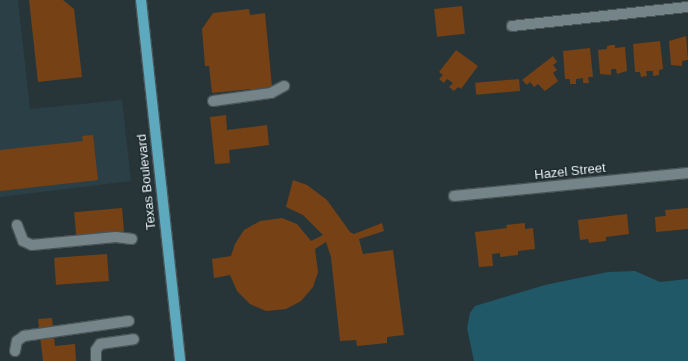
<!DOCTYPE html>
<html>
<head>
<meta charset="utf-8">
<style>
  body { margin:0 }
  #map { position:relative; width:688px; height:361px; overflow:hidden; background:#273539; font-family:Arial,sans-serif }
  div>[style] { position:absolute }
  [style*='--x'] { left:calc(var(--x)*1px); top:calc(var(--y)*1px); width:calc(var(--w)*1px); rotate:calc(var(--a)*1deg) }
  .built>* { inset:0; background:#2a3f46 }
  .green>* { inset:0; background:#215868 }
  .building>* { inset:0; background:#764215; transform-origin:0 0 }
  .roads { filter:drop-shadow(1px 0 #485457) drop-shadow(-1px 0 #485457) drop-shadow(0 1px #485457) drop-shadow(0 -1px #485457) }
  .minor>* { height:10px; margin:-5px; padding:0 5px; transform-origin:5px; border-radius:5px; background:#758489 }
  .major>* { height:10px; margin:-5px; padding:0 5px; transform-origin:5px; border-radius:5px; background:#5da9be }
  span { translate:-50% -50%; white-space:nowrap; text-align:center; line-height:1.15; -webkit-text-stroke:3px #1d2b2f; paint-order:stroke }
  .street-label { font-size:13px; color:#eaf2f5 }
</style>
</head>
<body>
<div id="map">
  <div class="built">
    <div style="clip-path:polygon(0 0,18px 0,30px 109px,122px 100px,131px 181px,0 197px)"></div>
  </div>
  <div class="green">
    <div style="clip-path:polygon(635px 271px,660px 282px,688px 279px,688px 361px,474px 361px,467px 328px,470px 313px,475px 306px,545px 285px,608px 272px)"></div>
  </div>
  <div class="building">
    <div style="clip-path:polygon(29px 0,63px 0,74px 9px,82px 77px,38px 82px)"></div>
    <div style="left:462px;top:6px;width:28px;height:28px;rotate:84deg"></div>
    <div style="clip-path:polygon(249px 9px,250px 15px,265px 13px,272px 87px,266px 87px,267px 98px,252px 99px,251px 89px,212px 93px,209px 66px,205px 66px,202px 29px,213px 13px)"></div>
    <div style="clip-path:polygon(686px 36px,688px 60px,682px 61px,682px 66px,671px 65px,669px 41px)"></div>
    <div style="clip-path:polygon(660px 41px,663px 69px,659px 70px,659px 75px,653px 76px,653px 71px,646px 71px,647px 76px,641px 77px,640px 72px,635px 72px,633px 44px)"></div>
    <div style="clip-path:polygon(611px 45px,615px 45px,615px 48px,625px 47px,627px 71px,617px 74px,616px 69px,611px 69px,611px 75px,600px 74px,598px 50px,607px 49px,607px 46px)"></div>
    <div style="clip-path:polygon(590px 48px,593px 77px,588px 77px,589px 83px,583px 83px,583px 78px,576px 79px,576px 84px,570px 84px,570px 79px,565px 79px,563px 51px)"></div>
    <div style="clip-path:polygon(456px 50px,478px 66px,461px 89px,458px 87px,454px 91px,449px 87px,453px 83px,447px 79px,444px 83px,439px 79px,443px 75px,439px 72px)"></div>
    <div style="clip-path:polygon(553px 56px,557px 62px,553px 65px,557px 70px,553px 73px,558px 81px,545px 91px,538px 84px,534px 87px,530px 82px,527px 85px,522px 80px)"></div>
    <div style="left:519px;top:79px;width:12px;height:44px;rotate:85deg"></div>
    <div style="clip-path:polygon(226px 115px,227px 130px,267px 125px,269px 145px,229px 150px,230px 163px,215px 164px,210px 117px)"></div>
    <div style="clip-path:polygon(93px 135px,98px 180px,0 191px,0 150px,83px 141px,82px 136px)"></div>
    <div style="clip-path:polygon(293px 180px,307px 185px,327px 200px,350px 232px,354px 234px,382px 223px,384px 231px,359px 239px,363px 254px,393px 250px,404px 335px,387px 337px,387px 343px,357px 346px,356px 340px,340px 341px,331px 257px,326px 242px,315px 249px,318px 272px,313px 287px,301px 301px,286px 309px,266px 311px,250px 304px,237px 291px,230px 275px,214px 278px,212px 259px,231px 256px,235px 244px,244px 230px,260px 221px,282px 218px,297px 224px,311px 241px,323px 235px,303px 215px,286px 207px)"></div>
    <div style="left:122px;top:208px;width:23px;height:48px;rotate:85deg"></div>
    <div style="clip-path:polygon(688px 208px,688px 229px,656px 232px,655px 217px,666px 216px,665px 210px)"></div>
    <div style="clip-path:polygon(627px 214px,629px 234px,606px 237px,606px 241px,589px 243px,588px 239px,580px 240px,578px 220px)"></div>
    <div style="clip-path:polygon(525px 223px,525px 229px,533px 228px,535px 249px,518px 251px,518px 255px,500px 257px,500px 253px,492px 254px,493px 266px,479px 267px,475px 232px,507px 228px,506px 225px)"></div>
    <div style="left:107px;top:254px;width:27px;height:53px;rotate:86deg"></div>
    <div style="clip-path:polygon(52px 318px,55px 346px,75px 344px,76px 361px,43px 361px,38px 319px)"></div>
  </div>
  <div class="roads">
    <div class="minor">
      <div style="--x:512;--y:26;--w:177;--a:-6.2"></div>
      <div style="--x:213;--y:101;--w:59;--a:-7.9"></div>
      <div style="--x:271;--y:93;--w:15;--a:-28"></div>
      <div style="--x:454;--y:196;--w:235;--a:-5.6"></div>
      <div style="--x:17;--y:225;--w:17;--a:69"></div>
      <div style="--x:23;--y:241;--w:10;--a:24"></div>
      <div style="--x:32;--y:245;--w:84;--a:-5.4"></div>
      <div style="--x:116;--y:237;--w:16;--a:7"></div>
      <div style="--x:15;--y:351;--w:10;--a:-79"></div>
      <div style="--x:17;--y:341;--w:9;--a:-36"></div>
      <div style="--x:24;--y:336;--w:106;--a:-8.1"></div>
      <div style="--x:96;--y:359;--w:9;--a:-90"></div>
      <div style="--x:96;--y:350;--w:7;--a:-56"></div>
      <div style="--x:100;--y:344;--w:34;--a:-8"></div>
    </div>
    <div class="major">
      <div style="--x:141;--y:0;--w:363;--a:83.8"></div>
    </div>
  </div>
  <div class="street-label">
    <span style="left:570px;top:172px;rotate:-6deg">Hazel Street</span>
    <span style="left:147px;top:182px;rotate:-96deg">Texas Boulevard</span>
  </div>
</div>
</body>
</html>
